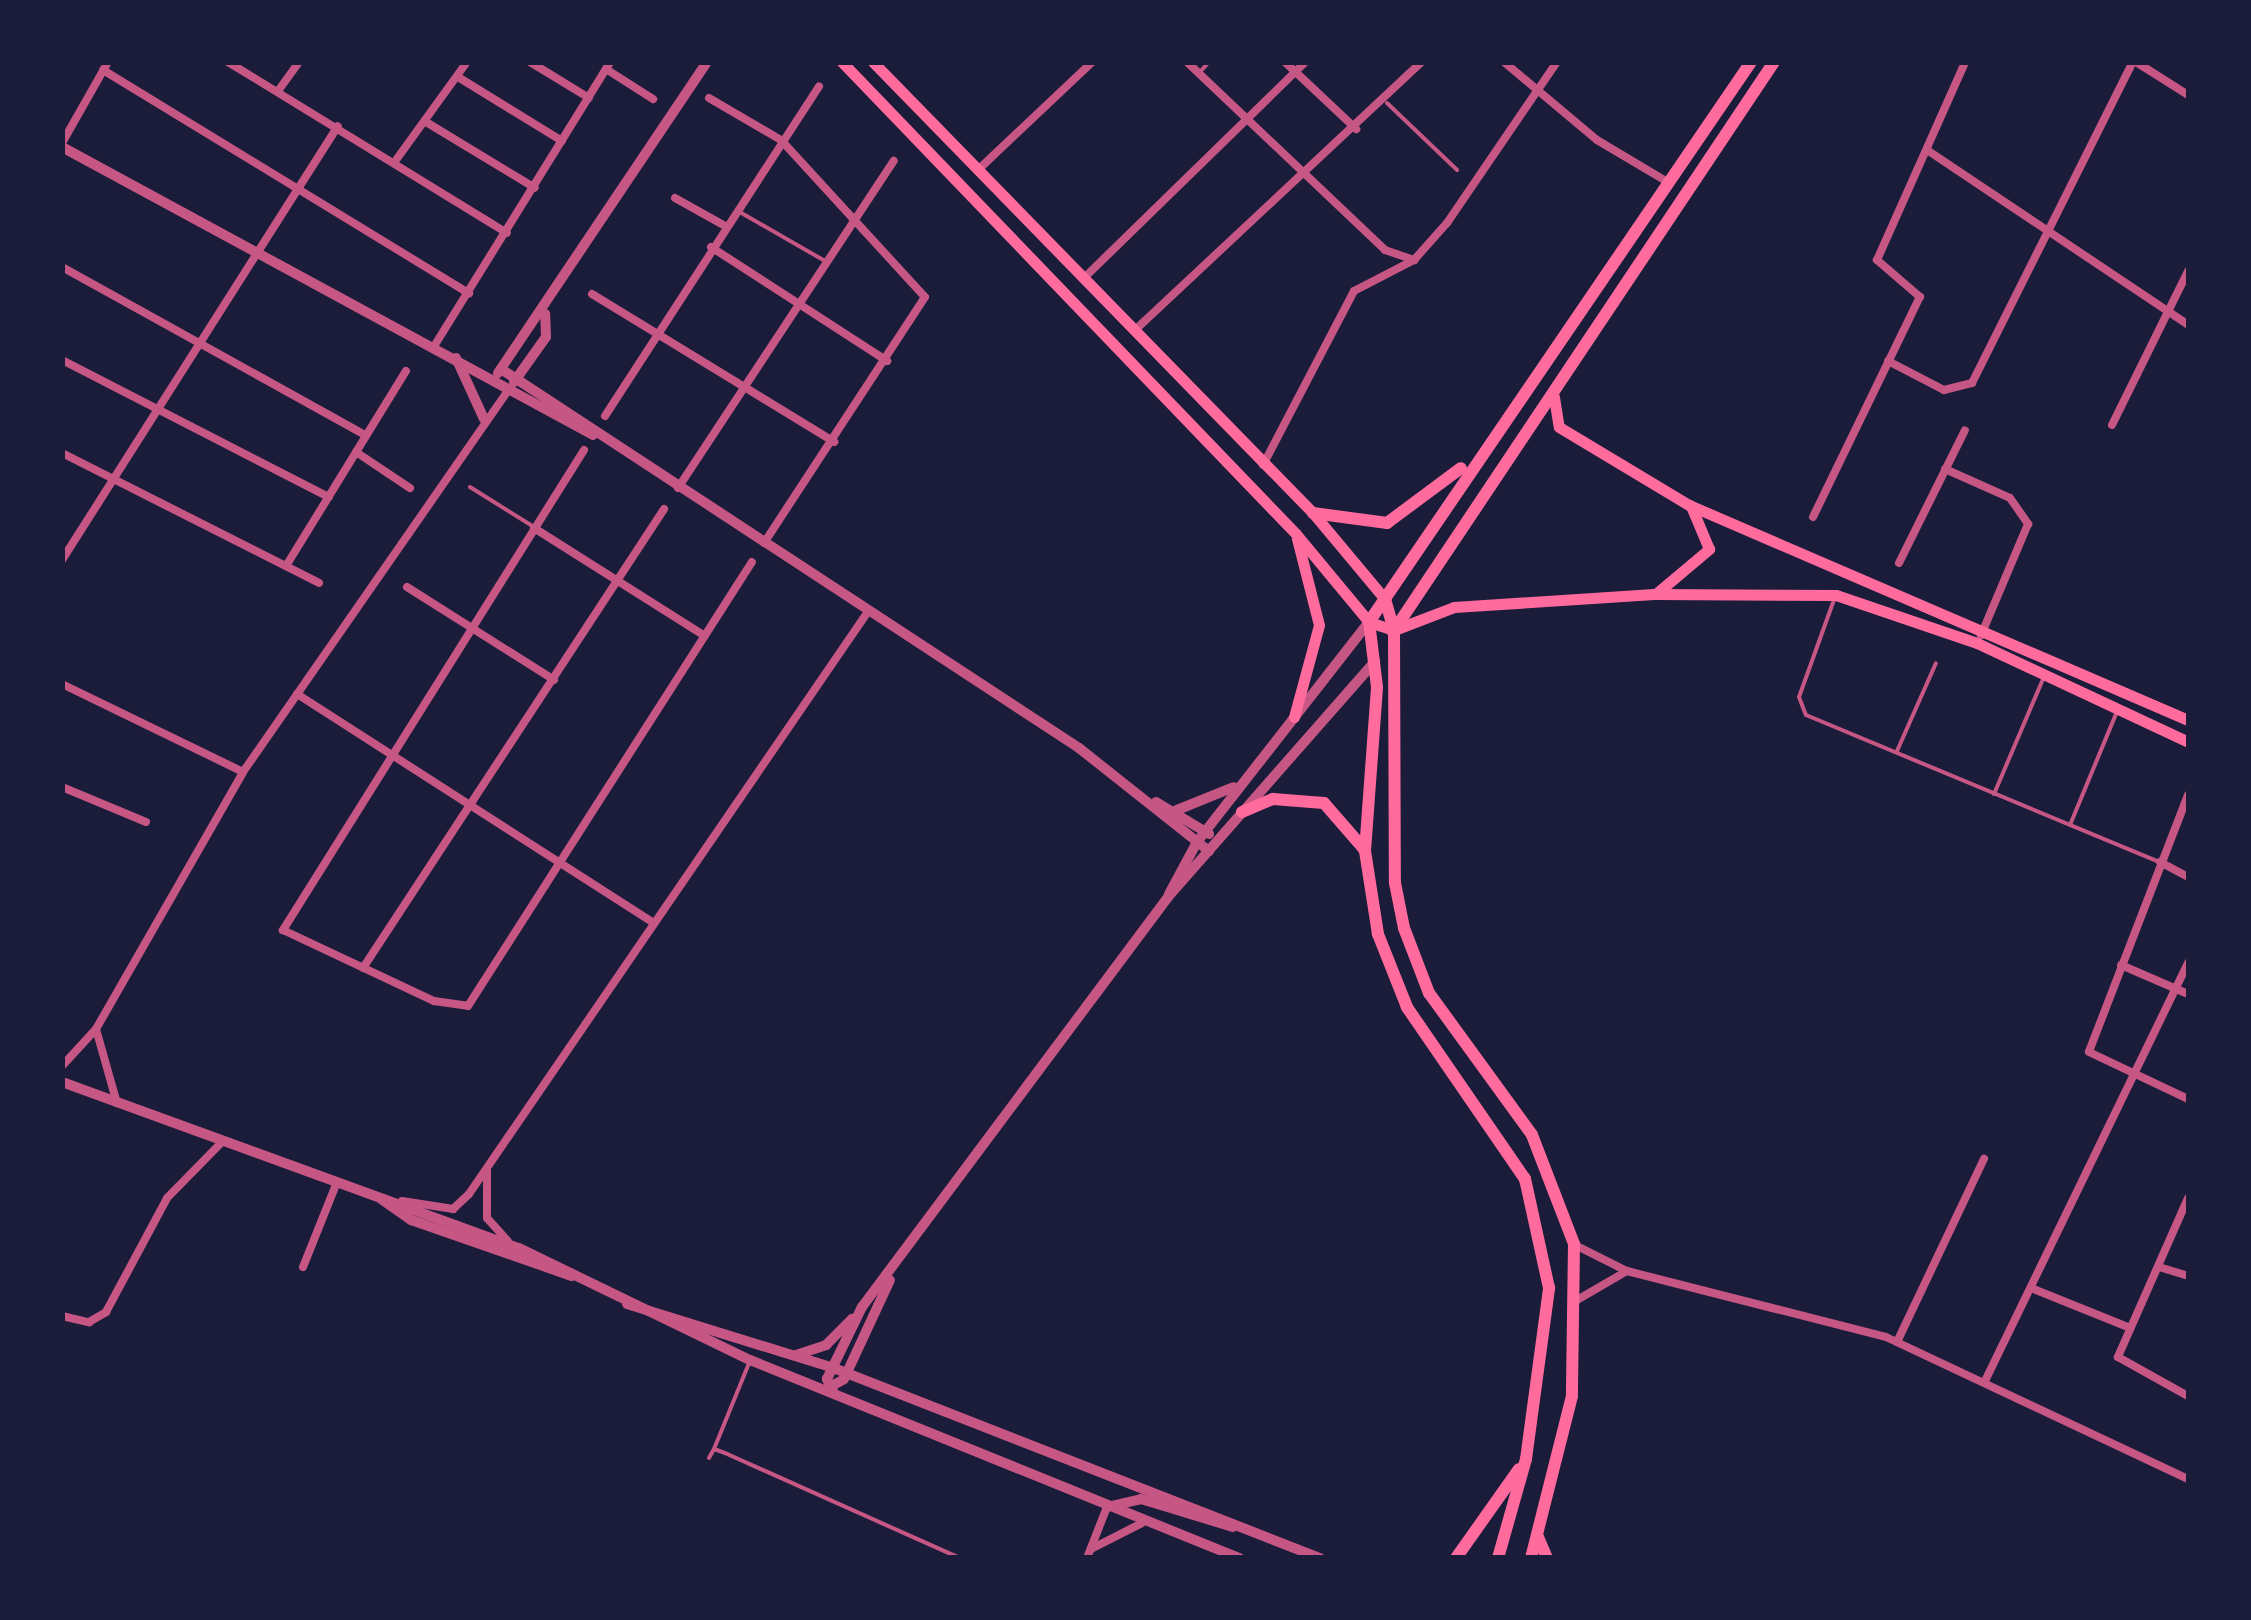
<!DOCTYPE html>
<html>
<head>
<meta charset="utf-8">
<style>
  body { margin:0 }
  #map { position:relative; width:2251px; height:1620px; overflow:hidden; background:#1b1b3a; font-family:Barlow,sans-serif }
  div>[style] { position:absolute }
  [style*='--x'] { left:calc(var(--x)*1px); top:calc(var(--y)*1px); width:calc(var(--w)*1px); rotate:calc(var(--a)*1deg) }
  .service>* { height:4px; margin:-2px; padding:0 2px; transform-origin:2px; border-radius:2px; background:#c65784 }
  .minor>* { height:8px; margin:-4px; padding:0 4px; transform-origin:4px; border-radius:4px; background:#c65784 }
  .tertiary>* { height:10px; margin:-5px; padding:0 5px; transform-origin:5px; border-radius:5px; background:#c65784 }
  .secondary>* { height:11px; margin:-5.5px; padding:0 5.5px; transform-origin:5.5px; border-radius:5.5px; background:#ff6b9d }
  .primary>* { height:12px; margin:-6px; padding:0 6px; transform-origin:6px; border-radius:6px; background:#ff6b9d }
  span { translate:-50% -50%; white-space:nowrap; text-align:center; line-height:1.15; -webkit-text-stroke:8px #1b1b3a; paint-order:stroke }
  .frame { position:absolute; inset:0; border:65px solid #1b1b3a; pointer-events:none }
</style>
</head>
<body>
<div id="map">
  <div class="service">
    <div style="--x:1199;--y:73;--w:15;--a:-48"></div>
    <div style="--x:1387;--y:103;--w:97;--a:43.7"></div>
    <div style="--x:738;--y:211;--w:100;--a:29.9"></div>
    <div style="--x:470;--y:487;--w:75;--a:32"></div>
    <div style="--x:1835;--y:597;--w:106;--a:109.8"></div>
    <div style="--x:1799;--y:697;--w:19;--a:69"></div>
    <div style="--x:1806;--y:715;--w:383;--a:22.6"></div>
    <div style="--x:1897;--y:751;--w:96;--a:-66.1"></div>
    <div style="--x:1994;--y:794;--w:125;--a:-66.9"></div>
    <div style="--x:2070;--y:825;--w:120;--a:-67.5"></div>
    <div style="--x:714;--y:1449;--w:95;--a:-67.8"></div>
    <div style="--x:709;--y:1458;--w:10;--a:-61"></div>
    <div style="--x:714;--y:1449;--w:12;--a:20"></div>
    <div style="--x:725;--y:1453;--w:257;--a:24.1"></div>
  </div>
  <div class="minor">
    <div style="--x:228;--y:62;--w:327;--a:31.5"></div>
    <div style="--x:530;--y:62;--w:69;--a:31.4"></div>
    <div style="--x:1187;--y:62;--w:273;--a:43.5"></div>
    <div style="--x:1385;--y:250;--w:31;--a:19"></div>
    <div style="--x:1285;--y:62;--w:98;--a:43.3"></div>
    <div style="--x:1504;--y:62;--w:121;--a:40"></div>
    <div style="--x:1597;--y:140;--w:80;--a:30.7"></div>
    <div style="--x:2136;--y:62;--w:62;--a:32.4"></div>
    <div style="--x:606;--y:69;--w:56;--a:32.6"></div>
    <div style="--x:103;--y:70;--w:429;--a:31.4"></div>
    <div style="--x:458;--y:77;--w:122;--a:31.6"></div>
    <div style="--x:278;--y:91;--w:36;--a:-54"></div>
    <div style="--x:709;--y:98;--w:83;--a:30.3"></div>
    <div style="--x:781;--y:140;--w:213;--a:47.5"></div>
    <div style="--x:925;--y:297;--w:294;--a:123.2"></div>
    <div style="--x:426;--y:122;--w:127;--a:31.2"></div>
    <div style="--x:62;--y:143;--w:93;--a:-60.4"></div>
    <div style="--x:1927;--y:150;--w:314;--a:33.8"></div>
    <div style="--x:396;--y:160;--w:121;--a:-54.1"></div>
    <div style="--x:979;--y:169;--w:156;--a:-43.4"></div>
    <div style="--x:675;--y:198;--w:57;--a:29.2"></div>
    <div style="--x:711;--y:247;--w:210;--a:32.9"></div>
    <div style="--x:62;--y:267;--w:346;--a:29"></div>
    <div style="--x:1084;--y:278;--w:309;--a:-44.3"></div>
    <div style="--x:592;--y:294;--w:284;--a:31.4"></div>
    <div style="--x:1134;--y:331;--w:393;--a:-43.1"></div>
    <div style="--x:433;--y:348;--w:336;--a:-58.2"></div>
    <div style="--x:62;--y:360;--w:300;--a:27.2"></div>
    <div style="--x:1888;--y:361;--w:63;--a:27.4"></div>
    <div style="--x:1944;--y:390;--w:29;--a:-14"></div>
    <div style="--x:1972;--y:383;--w:359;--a:-63.4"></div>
    <div style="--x:605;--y:416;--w:393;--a:-57"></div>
    <div style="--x:2112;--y:425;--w:172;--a:-63.7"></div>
    <div style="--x:584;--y:450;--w:567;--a:122.09"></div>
    <div style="--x:283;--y:930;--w:167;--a:25.2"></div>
    <div style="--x:434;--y:1001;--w:34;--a:8"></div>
    <div style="--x:468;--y:1006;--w:527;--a:-57.4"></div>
    <div style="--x:356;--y:452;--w:65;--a:33.7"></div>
    <div style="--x:62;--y:453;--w:288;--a:26.8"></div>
    <div style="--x:1263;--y:465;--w:196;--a:-62.4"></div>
    <div style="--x:1354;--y:291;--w:68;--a:-27.3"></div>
    <div style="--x:1414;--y:260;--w:50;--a:-48.3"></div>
    <div style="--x:1447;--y:223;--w:195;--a:-55.7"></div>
    <div style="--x:1945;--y:469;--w:71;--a:24"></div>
    <div style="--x:2010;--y:498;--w:32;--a:55"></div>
    <div style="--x:2028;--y:524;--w:121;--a:112.9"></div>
    <div style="--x:678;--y:488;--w:392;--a:-56.6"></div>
    <div style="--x:1813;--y:517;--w:245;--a:-64.1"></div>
    <div style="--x:1920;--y:297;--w:57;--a:-139.3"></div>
    <div style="--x:1877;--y:260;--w:217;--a:-66"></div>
    <div style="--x:534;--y:528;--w:202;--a:32.3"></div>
    <div style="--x:62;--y:560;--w:514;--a:-57.55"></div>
    <div style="--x:1899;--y:563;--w:148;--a:-63.6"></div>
    <div style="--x:286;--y:566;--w:229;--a:-58.4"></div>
    <div style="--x:407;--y:587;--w:174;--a:32.3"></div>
    <div style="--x:62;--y:684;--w:201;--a:25.9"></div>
    <div style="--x:297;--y:694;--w:421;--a:32.7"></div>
    <div style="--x:62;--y:787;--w:91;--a:22.6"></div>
    <div style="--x:2188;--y:795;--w:275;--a:111.1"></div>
    <div style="--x:2089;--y:1052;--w:110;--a:25.4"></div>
    <div style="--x:2160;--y:862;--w:32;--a:28"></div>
    <div style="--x:2121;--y:965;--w:73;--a:23.4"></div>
    <div style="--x:363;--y:968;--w:549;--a:-56.74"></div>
    <div style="--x:96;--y:1029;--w:77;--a:74.2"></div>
    <div style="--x:62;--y:1066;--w:50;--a:-47.4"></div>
    <div style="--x:96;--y:1029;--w:296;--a:-60.2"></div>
    <div style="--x:243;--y:772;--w:466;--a:-55.2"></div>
    <div style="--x:487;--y:1169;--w:49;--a:90"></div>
    <div style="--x:487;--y:1218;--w:31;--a:48"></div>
    <div style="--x:2188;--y:1198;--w:174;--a:113.8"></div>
    <div style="--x:2118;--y:1357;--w:80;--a:29.1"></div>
    <div style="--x:402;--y:1201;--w:52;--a:8.9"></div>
    <div style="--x:453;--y:1209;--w:22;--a:-43"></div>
    <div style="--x:469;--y:1194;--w:704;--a:-55.59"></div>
    <div style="--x:1575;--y:1245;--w:58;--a:26.6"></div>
    <div style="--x:1627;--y:1271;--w:267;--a:14.3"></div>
    <div style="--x:1886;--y:1337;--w:334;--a:25.2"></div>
    <div style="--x:303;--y:1267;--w:86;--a:-68.2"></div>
    <div style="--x:2159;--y:1267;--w:30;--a:17"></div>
    <div style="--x:2031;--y:1288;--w:105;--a:21.9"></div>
    <div style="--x:1577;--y:1300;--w:58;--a:-30.1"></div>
    <div style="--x:62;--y:1316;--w:28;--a:13"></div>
    <div style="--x:89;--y:1322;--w:20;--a:-30"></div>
    <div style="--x:106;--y:1312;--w:129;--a:-61.8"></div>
    <div style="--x:167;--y:1198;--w:76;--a:-45.5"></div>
    <div style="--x:1897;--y:1342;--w:203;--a:-64.6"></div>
    <div style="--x:1985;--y:1381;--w:465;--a:-64.1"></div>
    <div style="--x:1091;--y:1549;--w:57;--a:-27"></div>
    <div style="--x:1087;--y:1558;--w:55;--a:-68.6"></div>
  </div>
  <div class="tertiary">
    <div style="--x:62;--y:147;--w:604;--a:28.47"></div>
    <div style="--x:456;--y:358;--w:67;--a:65.3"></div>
    <div style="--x:501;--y:369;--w:691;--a:33.25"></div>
    <div style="--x:1079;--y:748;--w:166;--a:38.4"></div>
    <div style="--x:498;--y:373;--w:375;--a:-56.1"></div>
    <div style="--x:514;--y:382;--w:55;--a:-54.6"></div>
    <div style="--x:546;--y:337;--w:23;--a:-92"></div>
    <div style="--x:1156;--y:802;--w:62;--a:31.1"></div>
    <div style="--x:1177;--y:810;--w:61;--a:-22"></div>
    <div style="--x:1169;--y:894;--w:59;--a:-61.7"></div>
    <div style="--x:1197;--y:842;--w:279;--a:-52"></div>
    <div style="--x:62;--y:1082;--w:486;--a:20"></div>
    <div style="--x:519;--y:1248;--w:257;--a:25.9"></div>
    <div style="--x:750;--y:1360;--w:528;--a:22.04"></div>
    <div style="--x:381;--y:1199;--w:37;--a:35"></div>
    <div style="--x:411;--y:1220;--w:170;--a:19.2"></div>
    <div style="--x:627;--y:1304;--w:214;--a:17.2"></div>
    <div style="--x:831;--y:1367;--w:525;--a:21.34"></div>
    <div style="--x:796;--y:1355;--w:32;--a:-18"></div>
    <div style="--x:826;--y:1345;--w:37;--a:-45"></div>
    <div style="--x:828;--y:1388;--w:18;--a:-29"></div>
    <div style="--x:844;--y:1379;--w:109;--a:-65.1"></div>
    <div style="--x:834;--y:1393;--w:16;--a:-117"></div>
    <div style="--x:827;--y:1379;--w:80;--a:-64.1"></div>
    <div style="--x:862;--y:1307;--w:512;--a:-53.26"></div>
    <div style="--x:1168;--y:897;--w:314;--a:-48.7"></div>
    <div style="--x:1107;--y:1507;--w:35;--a:-13"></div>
    <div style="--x:1141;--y:1499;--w:96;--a:16.9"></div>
  </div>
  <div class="secondary">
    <div style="--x:842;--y:62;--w:655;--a:46.11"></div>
    <div style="--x:1296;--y:534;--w:114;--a:50.3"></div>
    <div style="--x:1369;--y:622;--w:26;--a:18"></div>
    <div style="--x:1394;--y:630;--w:64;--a:-21"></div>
    <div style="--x:1454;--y:607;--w:200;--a:-3.7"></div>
    <div style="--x:1654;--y:594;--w:182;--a:0.3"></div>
    <div style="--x:1836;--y:595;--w:149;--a:18.8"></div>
    <div style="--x:1977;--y:643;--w:233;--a:25.1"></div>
    <div style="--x:873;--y:62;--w:630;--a:45.71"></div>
    <div style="--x:1313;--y:513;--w:112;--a:50.1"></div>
    <div style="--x:1554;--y:397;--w:30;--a:81"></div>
    <div style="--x:1559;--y:427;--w:152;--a:31"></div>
    <div style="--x:1689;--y:505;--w:543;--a:23.31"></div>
    <div style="--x:1658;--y:592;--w:67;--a:-40.1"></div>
    <div style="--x:1709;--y:549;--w:47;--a:-112.7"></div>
    <div style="--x:1294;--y:717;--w:95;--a:-74.8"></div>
    <div style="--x:1319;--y:625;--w:89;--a:-104.3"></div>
  </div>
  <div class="primary">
    <div style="--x:1313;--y:513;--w:75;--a:7.7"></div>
    <div style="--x:1387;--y:523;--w:92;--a:-36.6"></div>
    <div style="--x:1385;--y:599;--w:32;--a:74"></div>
    <div style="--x:1394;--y:630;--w:253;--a:89.8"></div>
    <div style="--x:1395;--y:883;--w:46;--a:78.7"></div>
    <div style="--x:1404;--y:928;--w:70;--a:69"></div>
    <div style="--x:1429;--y:993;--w:175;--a:54"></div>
    <div style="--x:1532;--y:1135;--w:117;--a:68.9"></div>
    <div style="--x:1574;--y:1244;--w:152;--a:90.8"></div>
    <div style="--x:1572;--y:1396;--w:167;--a:104.2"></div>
    <div style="--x:1393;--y:632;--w:686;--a:-56.24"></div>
    <div style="--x:1242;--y:812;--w:34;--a:-23"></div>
    <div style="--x:1273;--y:799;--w:51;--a:4.5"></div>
    <div style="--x:1324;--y:803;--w:61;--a:49"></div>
    <div style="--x:1538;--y:1537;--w:23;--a:67"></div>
    <div style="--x:1456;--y:1558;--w:109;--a:-54.7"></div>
    <div style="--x:1498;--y:1558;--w:103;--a:-74.2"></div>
    <div style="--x:1526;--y:1459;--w:173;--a:-82.3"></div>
    <div style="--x:1549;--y:1288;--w:112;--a:-102.4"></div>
    <div style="--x:1525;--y:1179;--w:209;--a:-124.5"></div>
    <div style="--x:1407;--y:1007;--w:79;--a:-111.7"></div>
    <div style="--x:1378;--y:934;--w:84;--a:-98.9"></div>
    <div style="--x:1365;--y:851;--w:164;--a:-85.8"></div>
    <div style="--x:1377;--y:687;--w:65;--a:-97"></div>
    <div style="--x:1369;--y:622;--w:678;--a:-55.7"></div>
  </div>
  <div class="frame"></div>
</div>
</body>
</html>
